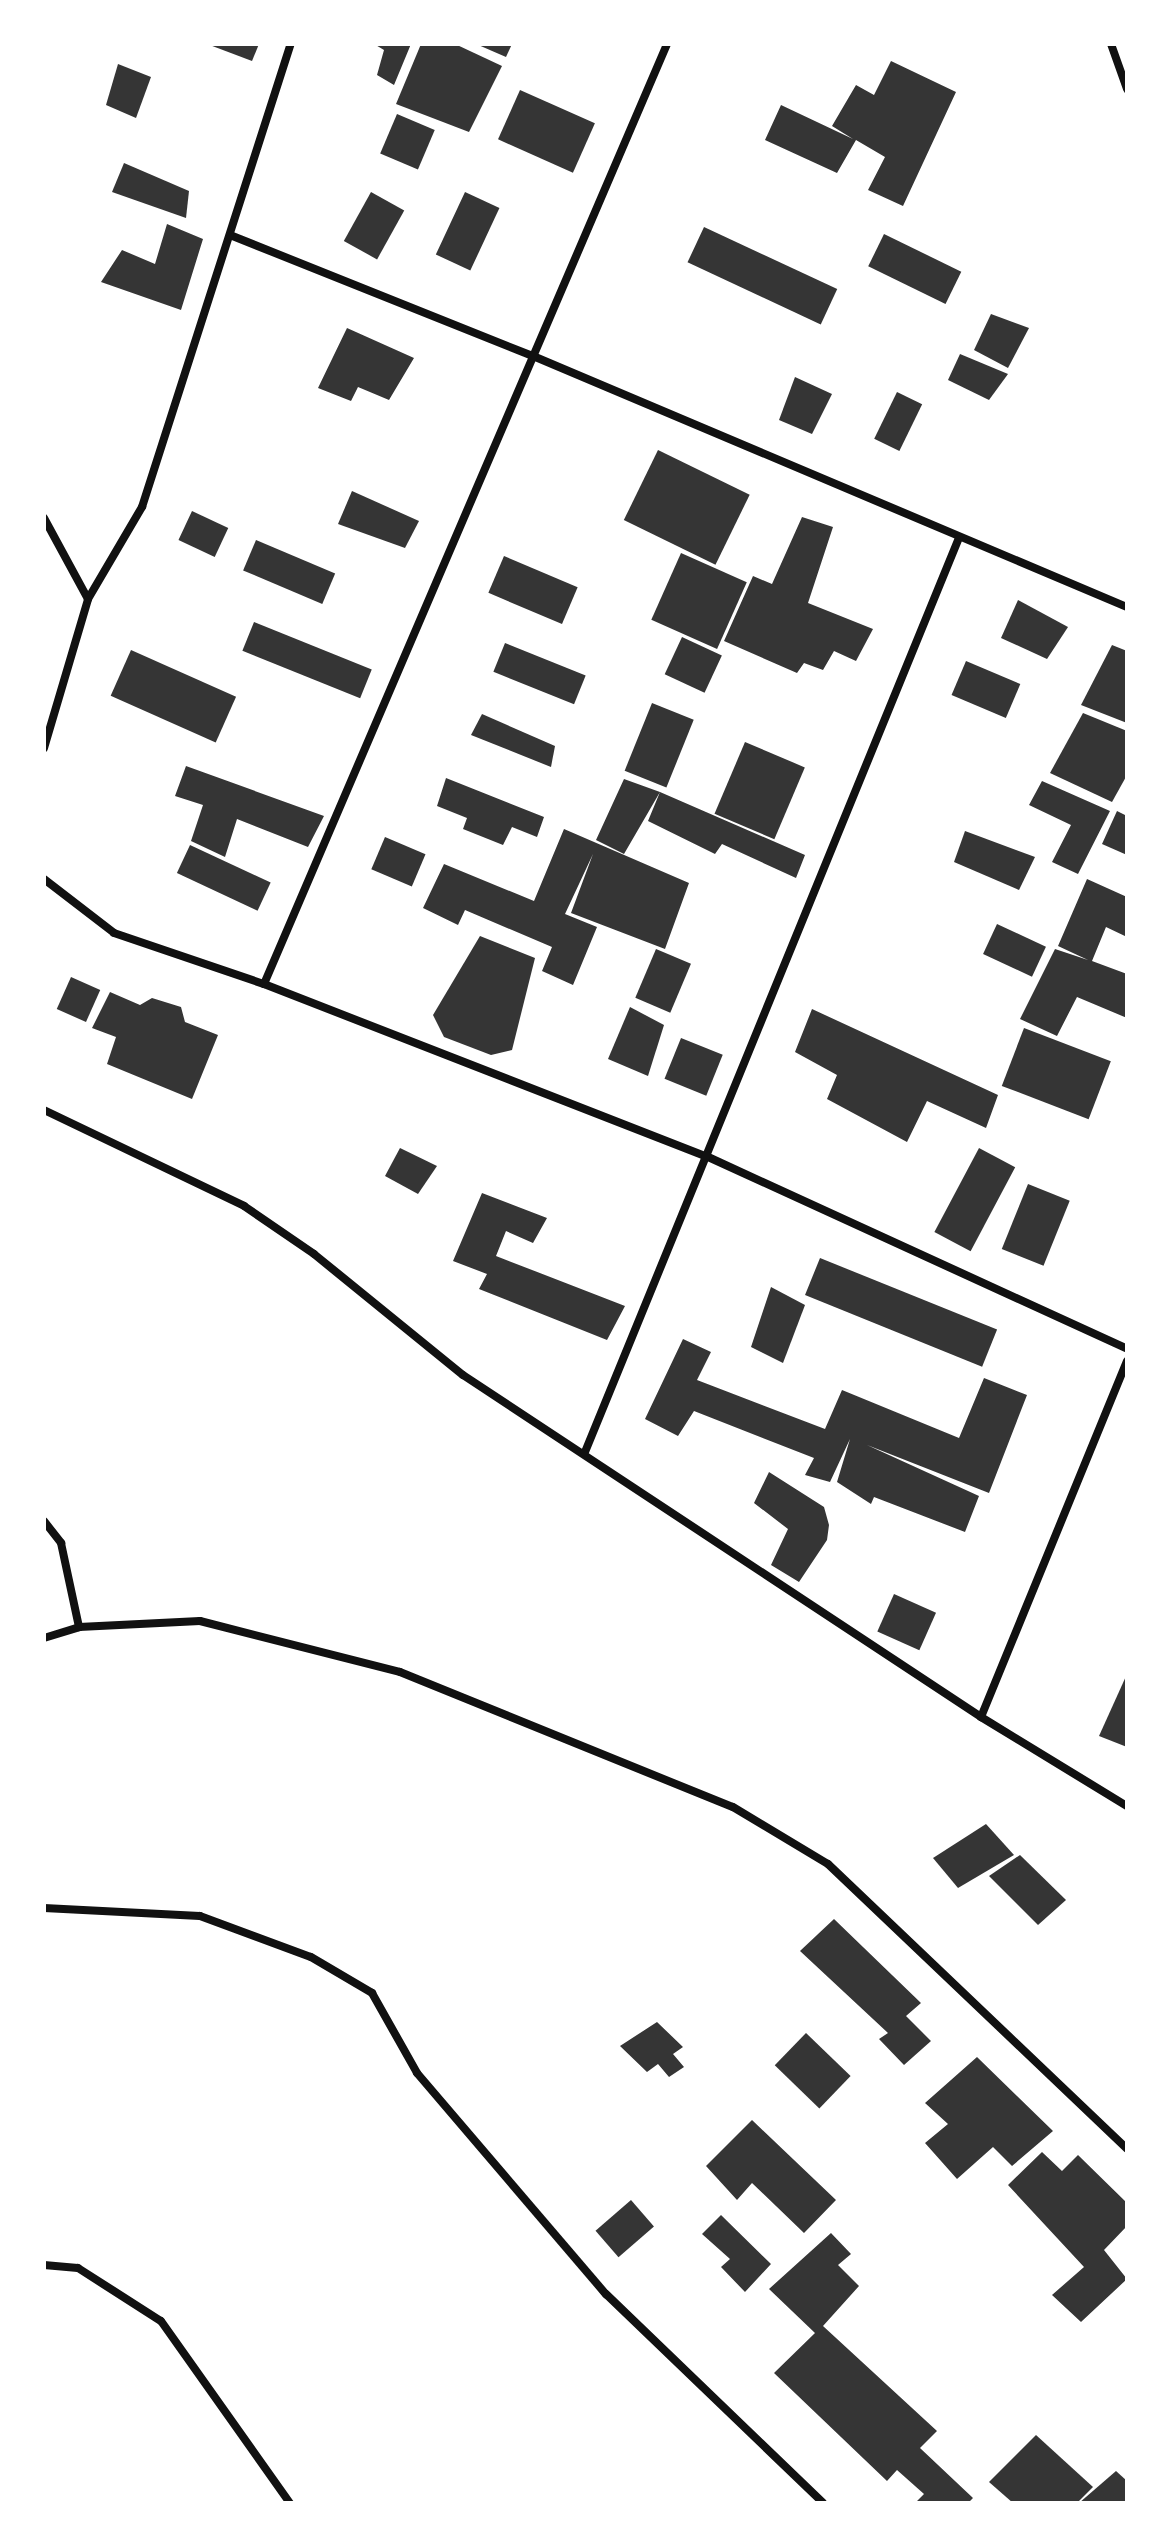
<!DOCTYPE html>
<html>
<head>
<meta charset="utf-8">
<style>
  body { margin:0 }
  #map { position:relative; width:1171px; height:2547px; overflow:hidden; background:#fff; font-family:Roboto,sans-serif }
  div>[style] { position:absolute }
  [style*='--x'] { left:calc(var(--x)*1px); top:calc(var(--y)*1px); width:calc(var(--w)*1px); rotate:calc(var(--a)*1deg) }
  .building>* { inset:0; background:#353535; transform-origin:0 0 }
  .minor>* { height:8px; margin:-4px; padding:0 4px; transform-origin:4px; border-radius:4px; background:#111 }
  span { translate:-50% -50%; white-space:nowrap; text-align:center; line-height:1.15; -webkit-text-stroke:6px #fff; paint-order:stroke }
  .frame { position:absolute; inset:0; border:46px solid #fff; pointer-events:none }
</style>
</head>
<body>
<div id="map">
  <div class="building">
    <div style="clip-path:polygon(207px 44px,259px 44px,252px 61px)"></div>
    <div style="clip-path:polygon(374px 44px,411px 44px,394px 85px,377px 75px,384px 50px)"></div>
    <div style="clip-path:polygon(421px 44px,455px 44px,502px 66px,469px 132px,396px 104px)"></div>
    <div style="clip-path:polygon(476px 44px,512px 44px,506px 57px)"></div>
    <div style="clip-path:polygon(891px 61px,956px 92px,903px 206px,868px 190px,885px 157px,856px 140px,837px 173px,765px 140px,781px 105px,853px 139px,832px 126px,856px 85px,874px 95px)"></div>
    <div style="clip-path:polygon(118px 64px,151px 77px,136px 118px,106px 105px)"></div>
    <div style="left:520px;top:90px;width:82px;height:54px;rotate:24deg"></div>
    <div style="left:397px;top:114px;width:41px;height:43px;rotate:23deg"></div>
    <div style="clip-path:polygon(124px 163px,189px 191px,186px 218px,112px 192px)"></div>
    <div style="left:371px;top:192px;width:38px;height:56px;rotate:29deg"></div>
    <div style="left:465px;top:192px;width:38px;height:69px;rotate:25deg"></div>
    <div style="clip-path:polygon(167px 224px,203px 239px,181px 310px,101px 282px,122px 250px,155px 264px)"></div>
    <div style="left:704px;top:227px;width:147px;height:39px;rotate:25deg"></div>
    <div style="left:884px;top:234px;width:86px;height:36px;rotate:26deg"></div>
    <div style="clip-path:polygon(991px 314px,1029px 328px,1008px 368px,974px 350px)"></div>
    <div style="clip-path:polygon(347px 328px,414px 358px,389px 400px,358px 387px,351px 401px,318px 388px)"></div>
    <div style="clip-path:polygon(960px 354px,1008px 374px,989px 400px,948px 380px)"></div>
    <div style="clip-path:polygon(795px 377px,832px 394px,812px 434px,779px 420px)"></div>
    <div style="left:897px;top:392px;width:28px;height:52px;rotate:26deg"></div>
    <div style="left:658px;top:450px;width:102px;height:78px;rotate:26deg"></div>
    <div style="clip-path:polygon(352px 491px,419px 521px,405px 548px,338px 524px)"></div>
    <div style="left:192px;top:511px;width:40px;height:32px;rotate:25deg"></div>
    <div style="clip-path:polygon(802px 517px,833px 527px,808px 603px,873px 629px,856px 661px,834px 651px,823px 670px,804px 663px,797px 673px,724px 641px,753px 576px,772px 584px)"></div>
    <div style="left:256px;top:540px;width:86px;height:33px;rotate:23deg"></div>
    <div style="left:681px;top:553px;width:72px;height:73px;rotate:24deg"></div>
    <div style="left:504px;top:556px;width:80px;height:40px;rotate:23deg"></div>
    <div style="clip-path:polygon(1018px 600px,1068px 627px,1047px 659px,1001px 638px)"></div>
    <div style="left:254px;top:622px;width:127px;height:31px;rotate:22deg"></div>
    <div style="left:682px;top:637px;width:44px;height:41px;rotate:25deg"></div>
    <div style="left:505px;top:643px;width:87px;height:31px;rotate:22deg"></div>
    <div style="clip-path:polygon(1112px 645px,1127px 651px,1127px 723px,1081px 705px)"></div>
    <div style="left:131px;top:650px;width:115px;height:50px;rotate:24deg"></div>
    <div style="left:966px;top:661px;width:59px;height:37px;rotate:23deg"></div>
    <div style="left:652px;top:703px;width:45px;height:73px;rotate:22deg"></div>
    <div style="clip-path:polygon(1083px 713px,1127px 731px,1127px 775px,1112px 802px,1050px 773px)"></div>
    <div style="clip-path:polygon(482px 714px,555px 746px,551px 767px,471px 735px)"></div>
    <div style="left:745px;top:742px;width:65px;height:78px;rotate:23deg"></div>
    <div style="clip-path:polygon(186px 766px,324px 816px,308px 847px,237px 819px,225px 857px,191px 841px,203px 805px,175px 796px)"></div>
    <div style="clip-path:polygon(446px 778px,544px 817px,537px 837px,512px 827px,503px 845px,463px 829px,467px 818px,437px 806px)"></div>
    <div style="clip-path:polygon(624px 779px,660px 792px,805px 855px,796px 878px,722px 844px,715px 854px,648px 821px,660px 792px,624px 854px,596px 840px)"></div>
    <div style="clip-path:polygon(1042px 781px,1110px 811px,1078px 874px,1052px 862px,1071px 825px,1029px 805px)"></div>
    <div style="clip-path:polygon(1117px 811px,1127px 816px,1127px 855px,1102px 844px)"></div>
    <div style="clip-path:polygon(564px 829px,689px 883px,665px 949px,571px 913px,593px 854px,565px 914px,597px 927px,573px 985px,542px 971px,552px 947px,465px 910px,458px 925px,423px 908px,444px 864px,534px 901px)"></div>
    <div style="clip-path:polygon(965px 831px,1035px 857px,1019px 890px,954px 862px)"></div>
    <div style="left:385px;top:837px;width:44px;height:35px;rotate:23deg"></div>
    <div style="left:190px;top:845px;width:89px;height:31px;rotate:25deg"></div>
    <div style="clip-path:polygon(1087px 879px,1127px 897px,1127px 937px,1106px 927px,1092px 961px,1127px 974px,1127px 1018px,1077px 997px,1057px 1036px,1020px 1019px,1055px 949px,1088px 960px,1058px 946px)"></div>
    <div style="left:997px;top:924px;width:54px;height:33px;rotate:25deg"></div>
    <div style="clip-path:polygon(480px 936px,535px 958px,512px 1050px,491px 1055px,444px 1037px,433px 1015px)"></div>
    <div style="left:656px;top:949px;width:38px;height:53px;rotate:23deg"></div>
    <div style="left:71px;top:977px;width:32px;height:35px;rotate:24deg"></div>
    <div style="clip-path:polygon(110px 992px,140px 1005px,152px 998px,181px 1007px,185px 1022px,218px 1035px,192px 1099px,107px 1064px,116px 1037px,92px 1028px)"></div>
    <div style="clip-path:polygon(630px 1007px,664px 1025px,648px 1076px,608px 1059px)"></div>
    <div style="clip-path:polygon(812px 1009px,998px 1095px,986px 1128px,927px 1101px,907px 1142px,827px 1099px,837px 1075px,795px 1052px)"></div>
    <div style="left:1024px;top:1028px;width:93px;height:62px;rotate:21deg"></div>
    <div style="left:681px;top:1038px;width:45px;height:44px;rotate:22deg"></div>
    <div style="clip-path:polygon(400px 1148px,437px 1166px,418px 1194px,385px 1176px)"></div>
    <div style="left:979px;top:1148px;width:41px;height:95px;rotate:28deg"></div>
    <div style="left:1028px;top:1184px;width:45px;height:70px;rotate:22deg"></div>
    <div style="clip-path:polygon(482px 1193px,547px 1218px,533px 1243px,506px 1231px,496px 1256px,625px 1306px,607px 1340px,479px 1289px,487px 1274px,453px 1261px)"></div>
    <div style="left:820px;top:1258px;width:191px;height:40px;rotate:22deg"></div>
    <div style="clip-path:polygon(771px 1287px,805px 1305px,783px 1363px,751px 1347px)"></div>
    <div style="clip-path:polygon(683px 1339px,711px 1352px,697px 1380px,825px 1429px,842px 1390px,959px 1438px,984px 1378px,1027px 1395px,989px 1493px,867px 1445px,979px 1496px,965px 1532px,874px 1497px,871px 1504px,837px 1482px,850px 1439px,830px 1482px,805px 1475px,814px 1458px,694px 1411px,678px 1436px,645px 1419px)"></div>
    <div style="clip-path:polygon(769px 1472px,824px 1507px,829px 1525px,827px 1540px,799px 1582px,771px 1565px,788px 1529px,754px 1503px)"></div>
    <div style="left:894px;top:1594px;width:46px;height:41px;rotate:24deg"></div>
    <div style="clip-path:polygon(1127px 1674px,1127px 1747px,1099px 1736px)"></div>
    <div style="clip-path:polygon(986px 1824px,1014px 1855px,958px 1888px,933px 1858px)"></div>
    <div style="clip-path:polygon(1020px 1855px,1066px 1900px,1038px 1925px,989px 1876px)"></div>
    <div style="clip-path:polygon(834px 1919px,921px 2003px,906px 2016px,931px 2041px,904px 2065px,879px 2039px,888px 2033px,800px 1951px)"></div>
    <div style="clip-path:polygon(657px 2022px,683px 2047px,673px 2054px,684px 2067px,669px 2077px,658px 2064px,647px 2072px,620px 2046px)"></div>
    <div style="left:806px;top:2033px;width:62px;height:45px;rotate:44deg"></div>
    <div style="clip-path:polygon(977px 2057px,1053px 2131px,1012px 2166px,993px 2147px,957px 2179px,925px 2143px,948px 2124px,925px 2103px)"></div>
    <div style="clip-path:polygon(752px 2120px,836px 2200px,804px 2233px,752px 2183px,737px 2200px,706px 2166px)"></div>
    <div style="clip-path:polygon(1042px 2152px,1062px 2171px,1078px 2155px,1127px 2203px,1127px 2226px,1104px 2250px,1127px 2279px,1081px 2322px,1052px 2295px,1084px 2267px,1008px 2185px)"></div>
    <div style="left:631px;top:2200px;width:35px;height:47px;rotate:49deg"></div>
    <div style="clip-path:polygon(721px 2215px,771px 2264px,745px 2292px,721px 2267px,730px 2259px,702px 2234px)"></div>
    <div style="clip-path:polygon(831px 2233px,851px 2254px,838px 2265px,859px 2286px,823px 2326px,937px 2431px,920px 2448px,973px 2498px,968px 2503px,915px 2503px,924px 2494px,897px 2470px,887px 2481px,774px 2373px,815px 2333px,769px 2289px)"></div>
    <div style="clip-path:polygon(1036px 2435px,1093px 2487px,1077px 2503px,1013px 2503px,989px 2482px)"></div>
    <div style="clip-path:polygon(1116px 2471px,1127px 2481px,1127px 2503px,1079px 2503px)"></div>
  </div>
  <div class="minor">
    <div style="--x:1111;--y:44;--w:48;--a:70.4"></div>
    <div style="--x:230;--y:235;--w:326;--a:21.8"></div>
    <div style="--x:533;--y:356;--w:645;--a:22.91"></div>
    <div style="--x:44;--y:518;--w:92;--a:61.5"></div>
    <div style="--x:44;--y:748;--w:155;--a:-73.5"></div>
    <div style="--x:88;--y:599;--w:107;--a:-59.6"></div>
    <div style="--x:142;--y:507;--w:486;--a:-72.2"></div>
    <div style="--x:44;--y:879;--w:88;--a:37.6"></div>
    <div style="--x:114;--y:933;--w:158;--a:18.8"></div>
    <div style="--x:264;--y:984;--w:474;--a:21.3"></div>
    <div style="--x:706;--y:1156;--w:463;--a:24.6"></div>
    <div style="--x:264;--y:984;--w:1023;--a:-66.79"></div>
    <div style="--x:44;--y:1110;--w:222;--a:25.6"></div>
    <div style="--x:244;--y:1206;--w:85;--a:34.4"></div>
    <div style="--x:314;--y:1254;--w:192;--a:39.1"></div>
    <div style="--x:463;--y:1375;--w:621;--a:33.43"></div>
    <div style="--x:981;--y:1717;--w:171;--a:31.4"></div>
    <div style="--x:585;--y:1452;--w:988;--a:-67.75"></div>
    <div style="--x:44;--y:1521;--w:28;--a:52"></div>
    <div style="--x:61;--y:1543;--w:86;--a:77.9"></div>
    <div style="--x:44;--y:1638;--w:37;--a:-17"></div>
    <div style="--x:79;--y:1627;--w:121;--a:-2.8"></div>
    <div style="--x:200;--y:1621;--w:206;--a:14.3"></div>
    <div style="--x:400;--y:1672;--w:359;--a:22.1"></div>
    <div style="--x:733;--y:1807;--w:111;--a:31"></div>
    <div style="--x:828;--y:1864;--w:413;--a:43.6"></div>
    <div style="--x:981;--y:1717;--w:385;--a:-67.7"></div>
    <div style="--x:44;--y:1908;--w:156;--a:2.9"></div>
    <div style="--x:200;--y:1916;--w:118;--a:20.3"></div>
    <div style="--x:311;--y:1957;--w:71;--a:30.5"></div>
    <div style="--x:372;--y:1993;--w:92;--a:60.6"></div>
    <div style="--x:417;--y:2073;--w:291;--a:49.5"></div>
    <div style="--x:606;--y:2294;--w:301;--a:43.9"></div>
    <div style="--x:44;--y:2265;--w:34;--a:5"></div>
    <div style="--x:78;--y:2268;--w:98;--a:32.6"></div>
    <div style="--x:161;--y:2321;--w:223;--a:54.7"></div>
  </div>
  <div class="frame"></div>
</div>
</body>
</html>
